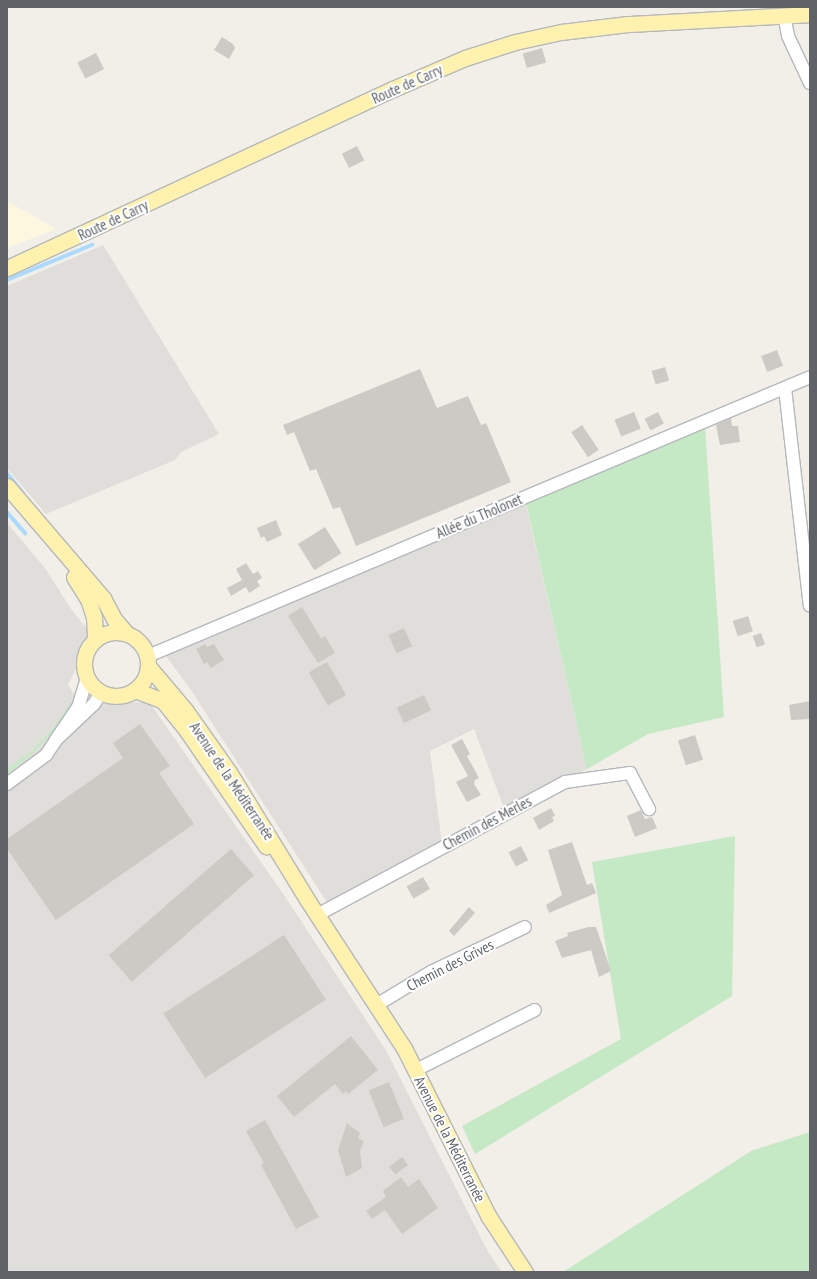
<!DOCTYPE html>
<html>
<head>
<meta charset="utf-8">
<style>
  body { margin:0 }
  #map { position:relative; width:817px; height:1279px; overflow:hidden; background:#f1efe8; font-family:"PT Sans Narrow",sans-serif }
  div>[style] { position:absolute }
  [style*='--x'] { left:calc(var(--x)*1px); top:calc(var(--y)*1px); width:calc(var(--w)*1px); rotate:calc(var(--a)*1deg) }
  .commercial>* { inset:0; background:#fef7e0 }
  .industrial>* { inset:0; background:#e0deda }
  .green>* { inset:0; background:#c5e8c5 }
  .stream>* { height:3.5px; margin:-1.75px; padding:0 1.75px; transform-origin:1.75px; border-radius:1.75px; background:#aadaff }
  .building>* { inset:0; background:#cccac5; transform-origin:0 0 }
  .roads { filter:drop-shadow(1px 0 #b5b8bc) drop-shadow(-1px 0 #b5b8bc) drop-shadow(0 1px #b5b8bc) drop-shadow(0 -1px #b5b8bc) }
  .minor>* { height:12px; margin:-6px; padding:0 6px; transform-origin:6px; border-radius:6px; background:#fff }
  .major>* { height:15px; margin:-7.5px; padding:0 7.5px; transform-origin:7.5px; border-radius:7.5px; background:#fff2af }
  .major>.ring { margin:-7.5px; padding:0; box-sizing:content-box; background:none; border:15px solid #fff2af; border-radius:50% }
  span { translate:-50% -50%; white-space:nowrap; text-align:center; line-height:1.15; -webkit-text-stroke:4px #fff; paint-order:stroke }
  .street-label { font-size:15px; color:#5f6368 }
  .frame { position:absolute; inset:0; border:8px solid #5f6368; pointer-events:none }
</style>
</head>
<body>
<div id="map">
  <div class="commercial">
    <div style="clip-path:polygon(7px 201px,56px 229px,7px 248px)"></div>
  </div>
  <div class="industrial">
    <div style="clip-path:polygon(103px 245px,219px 434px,181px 452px,175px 460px,46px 514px,7px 468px,7px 286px)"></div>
    <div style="clip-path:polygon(524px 497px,587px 769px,504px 808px,474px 729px,430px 751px,442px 844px,328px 904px,191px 690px,163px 652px)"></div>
    <div style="clip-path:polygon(7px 523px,45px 568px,71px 609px,92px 635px,68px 685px,73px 693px,98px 704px,149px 702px,284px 895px,387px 1052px,488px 1252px,502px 1272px,7px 1272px)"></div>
  </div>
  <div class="green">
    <div style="clip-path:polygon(705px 427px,724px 717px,648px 734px,587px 769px,526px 503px)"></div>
    <div style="clip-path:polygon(73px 700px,76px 701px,64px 721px,33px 753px,7px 774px,7px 769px,29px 753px,51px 731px)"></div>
    <div style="clip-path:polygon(735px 836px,732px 996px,475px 1154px,462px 1126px,621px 1039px,592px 862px)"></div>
    <div style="clip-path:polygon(810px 1132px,810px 1272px,563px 1272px,751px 1151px)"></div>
  </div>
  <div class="stream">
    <div style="--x:7;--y:280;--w:92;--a:-22.4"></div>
    <div style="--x:7;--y:473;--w:26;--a:51"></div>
    <div style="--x:7;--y:512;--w:28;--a:49"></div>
  </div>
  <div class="building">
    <div style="clip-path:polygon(222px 37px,233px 44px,235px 48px,229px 59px,214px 50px)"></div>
    <div style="left:542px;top:48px;width:15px;height:20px;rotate:74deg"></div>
    <div style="left:96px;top:53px;width:18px;height:21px;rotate:63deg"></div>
    <div style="left:357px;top:146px;width:16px;height:17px;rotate:63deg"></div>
    <div style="left:777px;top:350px;width:17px;height:17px;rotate:69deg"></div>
    <div style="left:665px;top:367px;width:14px;height:14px;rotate:73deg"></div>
    <div style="clip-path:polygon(420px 369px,437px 408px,468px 396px,481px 425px,486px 423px,511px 482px,356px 546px,340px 507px,333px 509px,316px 469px,310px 471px,294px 432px,287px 435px,283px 425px)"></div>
    <div style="left:634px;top:412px;width:18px;height:21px;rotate:68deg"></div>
    <div style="left:658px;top:412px;width:13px;height:15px;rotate:63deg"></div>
    <div style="clip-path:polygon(731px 418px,732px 426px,738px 426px,740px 442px,720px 445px,716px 425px)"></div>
    <div style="left:582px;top:425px;width:30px;height:13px;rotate:56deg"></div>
    <div style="clip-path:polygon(276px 520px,282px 535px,267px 542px,264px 536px,261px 538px,257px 528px)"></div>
    <div style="left:325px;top:527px;width:31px;height:32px;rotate:58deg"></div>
    <div style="clip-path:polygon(246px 563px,253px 574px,258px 571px,262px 578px,257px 581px,260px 586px,249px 593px,246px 587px,231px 596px,227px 588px,242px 580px,236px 569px)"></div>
    <div style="clip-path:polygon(302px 607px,321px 638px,325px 636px,335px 653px,318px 663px,288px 616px)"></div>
    <div style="left:748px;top:616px;width:16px;height:16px;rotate:72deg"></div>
    <div style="left:404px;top:628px;width:20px;height:17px;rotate:66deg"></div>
    <div style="left:761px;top:633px;width:12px;height:9px;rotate:70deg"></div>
    <div style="clip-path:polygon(205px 644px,207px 647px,214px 644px,224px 660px,211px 668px,207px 662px,204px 664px,196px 649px)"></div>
    <div style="left:327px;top:662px;width:38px;height:21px;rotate:60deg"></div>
    <div style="left:424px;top:695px;width:17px;height:30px;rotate:65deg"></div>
    <div style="clip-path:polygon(810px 701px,810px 719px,791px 720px,789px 705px)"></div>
    <div style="clip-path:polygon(140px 724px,170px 766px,159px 773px,194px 824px,56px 920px,7px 849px,7px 839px,123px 758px,113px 743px)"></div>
    <div style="left:695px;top:735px;width:26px;height:18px;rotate:72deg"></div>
    <div style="clip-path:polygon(462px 739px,470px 754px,467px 756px,479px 778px,475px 780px,474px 784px,481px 795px,467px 802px,456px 782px,468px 776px,451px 745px)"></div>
    <div style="clip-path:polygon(551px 808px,555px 816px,552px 817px,554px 821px,539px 830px,533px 818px)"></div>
    <div style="clip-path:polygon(641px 810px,645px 819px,652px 817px,657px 828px,635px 837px,627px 816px)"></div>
    <div style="clip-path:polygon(572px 842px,587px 885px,592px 883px,596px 893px,549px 913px,546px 905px,562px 895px,548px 850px)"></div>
    <div style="left:521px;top:846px;width:16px;height:14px;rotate:63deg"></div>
    <div style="left:231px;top:849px;width:35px;height:162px;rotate:49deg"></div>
    <div style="left:423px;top:877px;width:14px;height:19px;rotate:60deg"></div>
    <div style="clip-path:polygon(469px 907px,475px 913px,454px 936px,449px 931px)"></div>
    <div style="clip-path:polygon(588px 927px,596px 927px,611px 971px,599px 977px,591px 950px,562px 958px,555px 941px,568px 936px,567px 933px)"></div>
    <div style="left:284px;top:935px;width:77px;height:144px;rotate:57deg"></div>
    <div style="clip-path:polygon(351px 1036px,378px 1070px,348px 1094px,346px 1091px,343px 1094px,335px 1084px,294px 1117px,277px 1096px)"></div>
    <div style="left:389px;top:1082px;width:40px;height:22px;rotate:68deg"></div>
    <div style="clip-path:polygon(265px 1120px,319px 1217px,296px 1229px,261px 1165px,264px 1163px,246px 1131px)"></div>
    <div style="clip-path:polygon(347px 1123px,360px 1133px,358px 1138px,364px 1141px,360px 1151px,362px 1168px,346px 1177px,338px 1150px)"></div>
    <div style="left:402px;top:1157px;width:10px;height:16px;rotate:53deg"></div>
    <div style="clip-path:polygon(401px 1177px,408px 1187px,419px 1179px,438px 1208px,402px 1234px,385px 1210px,372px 1219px,366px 1211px,386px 1197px,383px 1191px)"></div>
  </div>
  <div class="roads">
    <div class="minor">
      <div style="--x:784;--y:15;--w:21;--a:79"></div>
      <div style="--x:788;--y:36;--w:52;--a:64.9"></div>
      <div style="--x:785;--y:388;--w:219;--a:83.5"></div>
      <div style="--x:148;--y:656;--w:718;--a:-22.85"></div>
      <div style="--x:87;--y:678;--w:30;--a:107"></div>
      <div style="--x:78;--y:707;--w:40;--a:124"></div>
      <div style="--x:56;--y:740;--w:52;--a:-43.5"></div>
      <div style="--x:94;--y:704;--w:13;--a:-58"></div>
      <div style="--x:7;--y:784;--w:49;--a:-36.6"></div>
      <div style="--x:46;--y:755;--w:18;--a:-56"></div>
      <div style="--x:317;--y:915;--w:281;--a:-28.2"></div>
      <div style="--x:565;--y:782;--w:66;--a:-7.9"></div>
      <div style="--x:630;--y:773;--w:41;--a:62.2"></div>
      <div style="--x:375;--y:1006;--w:66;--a:-31.3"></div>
      <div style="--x:431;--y:972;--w:104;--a:-25.6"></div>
      <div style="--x:416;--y:1070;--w:133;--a:-26.8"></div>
    </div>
    <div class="major">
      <div style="--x:7;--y:268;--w:425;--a:-24.9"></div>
      <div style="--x:393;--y:89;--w:78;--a:-23.3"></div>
      <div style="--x:465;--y:58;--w:52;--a:-17.7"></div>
      <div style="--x:515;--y:42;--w:47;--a:-12.3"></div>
      <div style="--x:561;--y:32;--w:67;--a:-6.8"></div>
      <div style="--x:628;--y:24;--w:182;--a:-3.1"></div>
      <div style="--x:7;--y:486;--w:148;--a:49.4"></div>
      <div style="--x:103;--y:598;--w:24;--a:62"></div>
      <div style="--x:114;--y:619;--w:18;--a:49"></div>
      <div style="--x:74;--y:577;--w:26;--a:58"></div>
      <div style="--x:88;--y:599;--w:19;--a:72"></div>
      <div style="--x:94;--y:617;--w:22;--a:87"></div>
      <div class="ring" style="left:84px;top:632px;width:49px;height:49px"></div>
      <div style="--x:149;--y:667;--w:57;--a:49.9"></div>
      <div style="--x:186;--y:711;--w:75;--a:54.8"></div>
      <div style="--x:229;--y:772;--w:151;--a:58.5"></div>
      <div style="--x:308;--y:901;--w:176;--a:56.9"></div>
      <div style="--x:404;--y:1048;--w:189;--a:63.3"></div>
      <div style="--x:489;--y:1217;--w:66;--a:56.8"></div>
      <div style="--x:135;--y:690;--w:30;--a:21"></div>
      <div style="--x:163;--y:701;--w:38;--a:51"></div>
      <div style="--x:187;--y:731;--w:140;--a:55.5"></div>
    </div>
  </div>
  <div class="street-label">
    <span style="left:407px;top:84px;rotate:-24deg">Route de Carry</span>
    <span style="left:113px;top:220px;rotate:-25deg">Route de Carry</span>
    <span style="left:479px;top:516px;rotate:-23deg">Allée du Tholonet</span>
    <span style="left:232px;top:781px;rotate:56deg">Avenue de la Méditerranée</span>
    <span style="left:487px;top:823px;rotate:-28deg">Chemin des Merles</span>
    <span style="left:450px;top:965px;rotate:-27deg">Chemin des Grives</span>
    <span style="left:450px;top:1139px;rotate:63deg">Avenue de la Méditerranée</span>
  </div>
  <div class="frame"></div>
</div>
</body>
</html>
